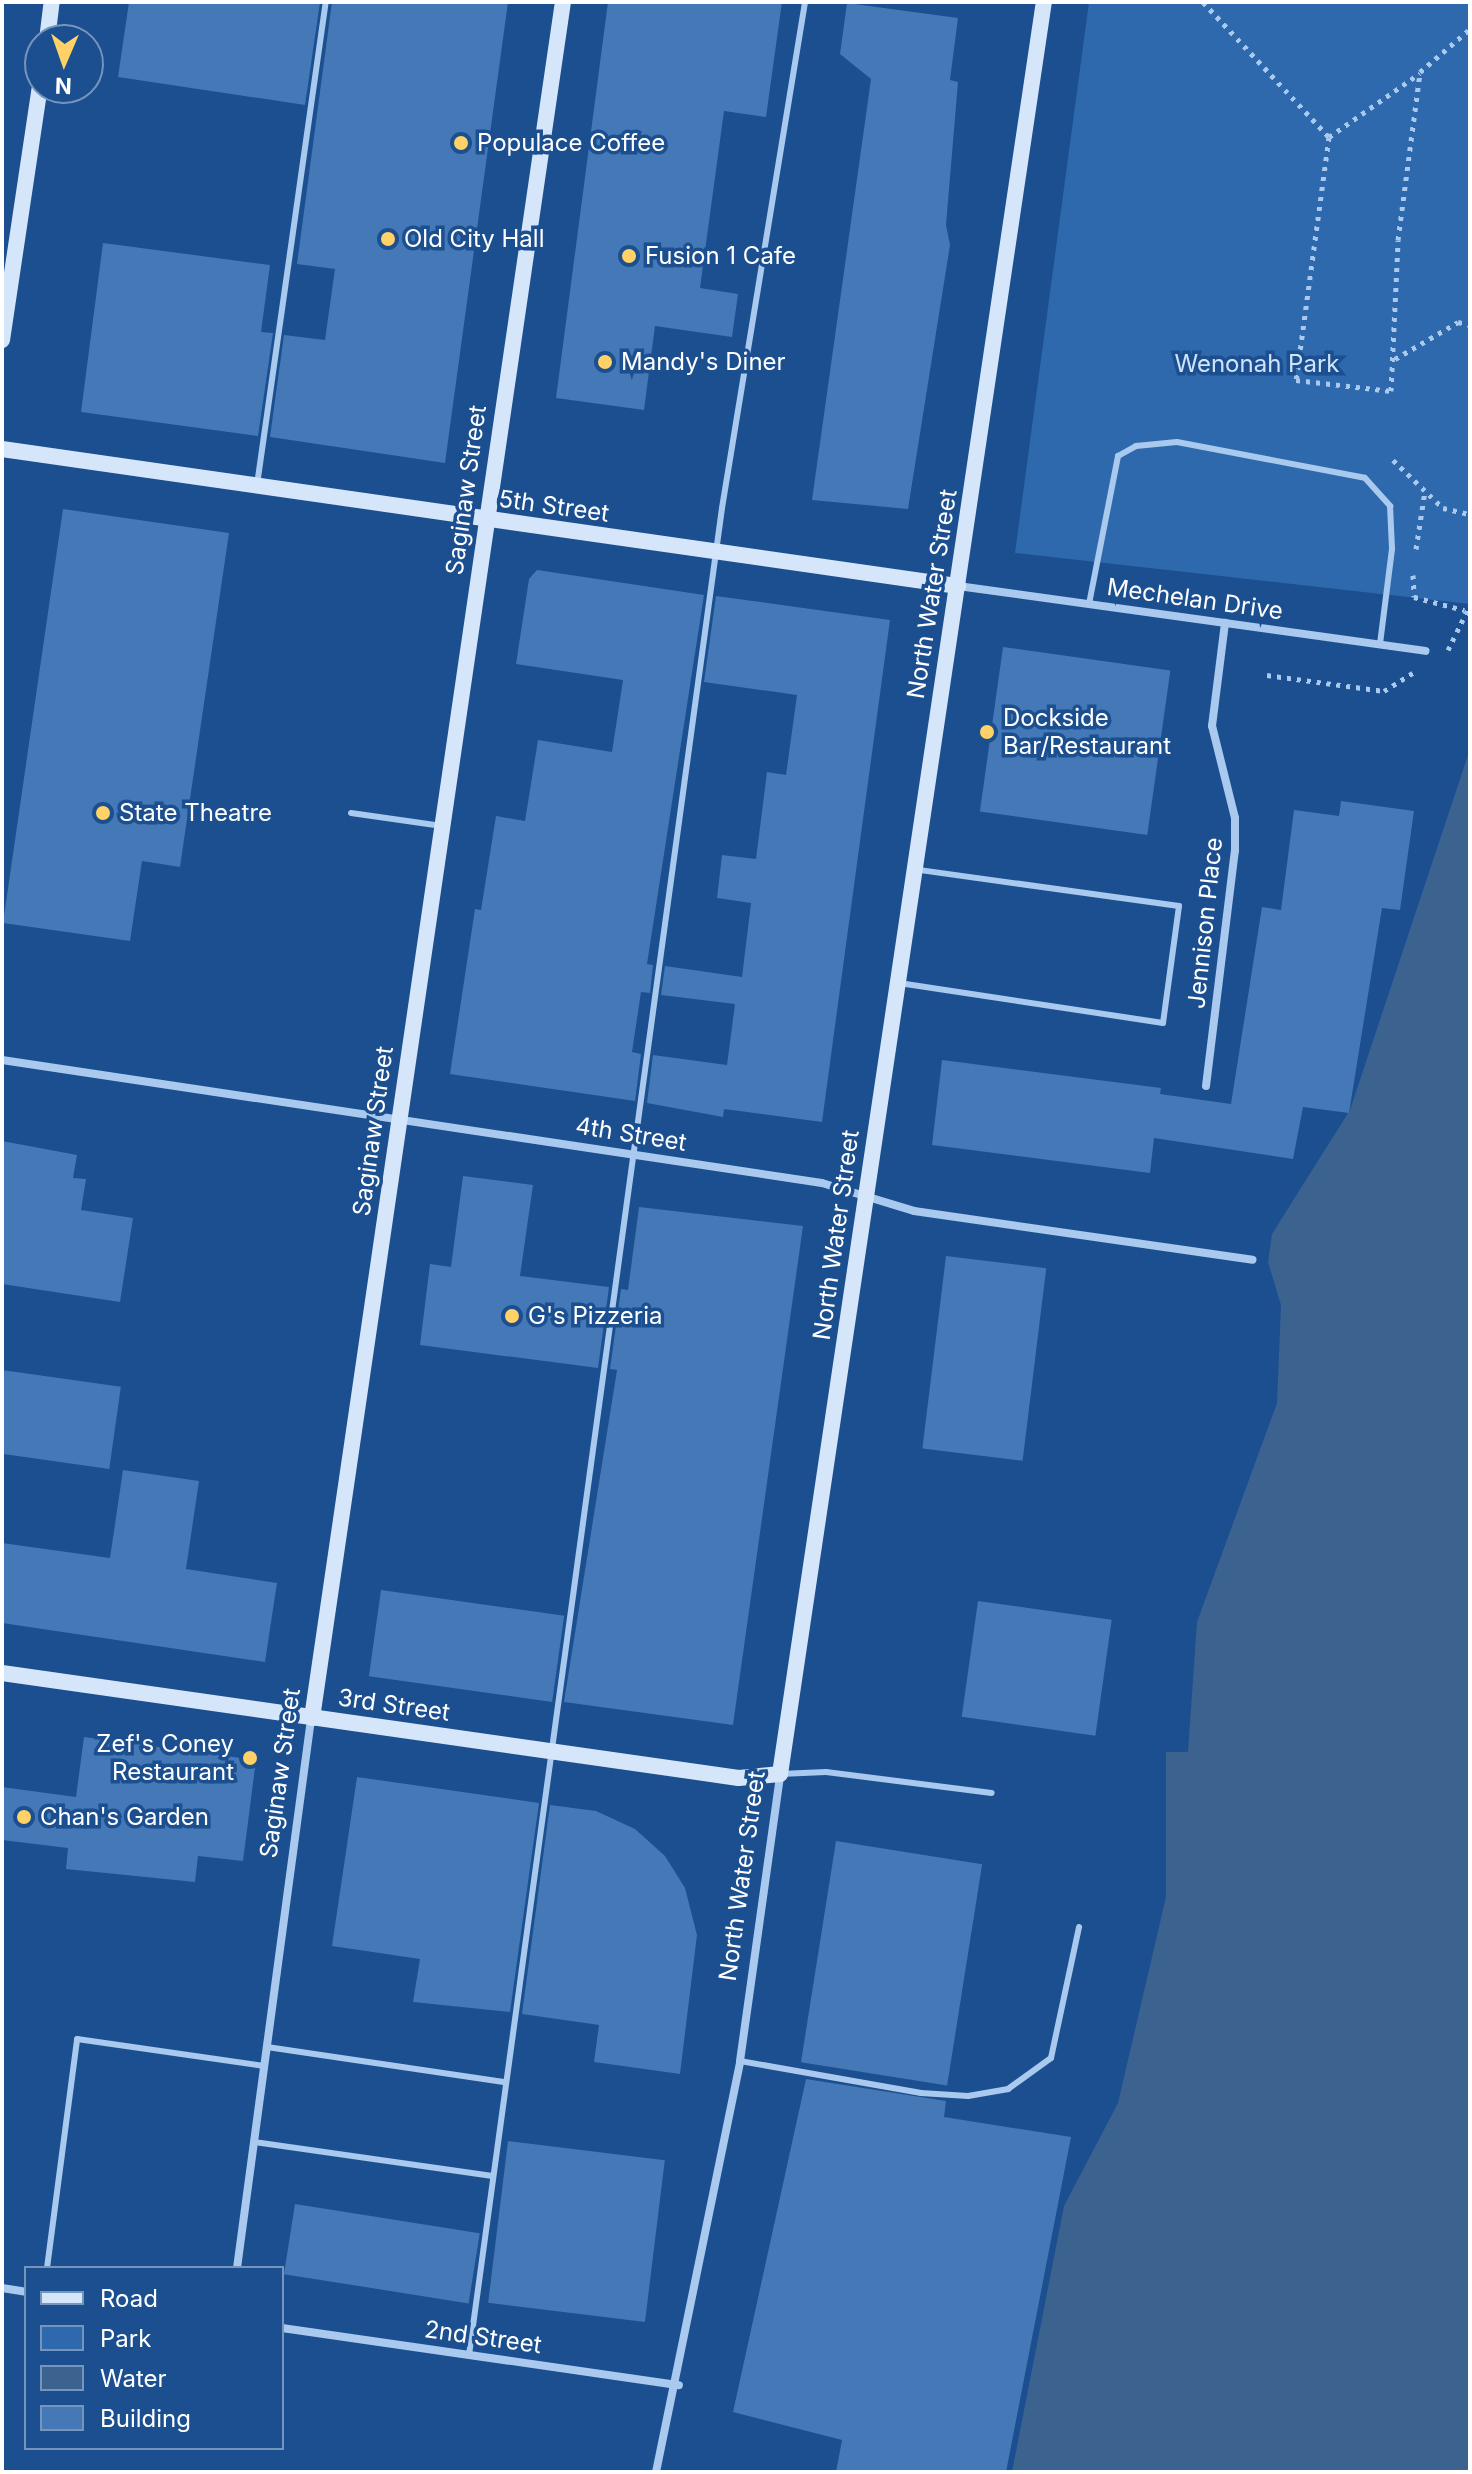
<!DOCTYPE html>
<html>
<head>
<meta charset="utf-8">
<style>
  body { margin:0 }
  #map { position:relative; width:1472px; height:2474px; overflow:hidden; background:#1b4f8f; font-family:Inter,sans-serif }
  div>[style] { position:absolute }
  [style*='--x'] { left:calc(var(--x)*1px); top:calc(var(--y)*1px); width:calc(var(--w)*1px); rotate:calc(var(--a)*1deg) }
  .green>* { inset:0; background:#2e69ad }
  .water>* { inset:0; background:#3c6290 }
  .building>* { inset:0; background:#4478b7; transform-origin:0 0 }
  .path>* { height:5px; margin-top:-2.5px; transform-origin:0; background:repeating-linear-gradient(90deg,#a9c9ee 0 4px,transparent 0 10px) }
  .lane>* { height:6px; margin:-3px; padding:0 3px; transform-origin:3px; border-radius:3px; background:#a9c9ee }
  .street>* { height:8px; margin:-4px; padding:0 4px; transform-origin:4px; border-radius:4px; background:#a9c9ee }
  .secondary>* { height:16px; margin:-8px; padding:0 8px; transform-origin:8px; border-radius:8px; background:#d6e6fa }
  .dots>* { width:22px; height:22px; translate:-50% -50%; box-sizing:border-box; border:4px solid #1b4f8f; border-radius:50% }
  span { translate:-50% -50%; white-space:nowrap; text-align:center; line-height:1.15; -webkit-text-stroke:7px #1b4f8f; paint-order:stroke }
  .poi-label { font-size:24px; color:#fff }
  .left { translate:0 -50%; text-align:left }
  .right { translate:-100% -50%; text-align:right }
  .park-label { font-size:24px; color:#cfe3fa }
  .street-label { font-size:24px; color:#fff }
  .frame { position:absolute; inset:0; border:4px solid #fff; pointer-events:none }
  .legend { position:absolute; left:24px; top:2266px; width:260px; height:184px; box-sizing:border-box; background:#1b4f8f; border:2px solid #7695bc; margin:0; padding:10px 14px; list-style:none; font-size:24px; color:#fff }
  .legend li { display:flex; align-items:center; gap:16px; height:40px }
  .legend b { width:40px; border:2px solid #7695bc }
  .north { position:absolute; left:24px; top:24px; width:80px; height:80px; box-sizing:border-box; background:#1b4f8f; border:2px solid #7695bc; border-radius:50%; rotate:182deg; font-size:22px; font-weight:700; line-height:32px; text-align:center; color:#fff }
  .north::after { content:''; display:block; margin:auto; width:28px; height:36px; background:#ffd166; clip-path:polygon(50% 0,100% 100%,50% 72%,0 100%) }
</style>
</head>
<body>
<div id="map">
  <div class="green">
    <div style="clip-path:polygon(1089px 2px,1470px 2px,1470px 604px,1015px 553px)"></div>
  </div>
  <div class="water">
    <div style="clip-path:polygon(1470px 749px,1470px 2472px,1012px 2472px,1064px 2206px,1118px 2103px,1166px 1897px,1166px 1752px,1188px 1752px,1197px 1622px,1277px 1403px,1281px 1305px,1268px 1262px,1272px 1234px,1350px 1110px)"></div>
  </div>
  <div class="building">
    <div style="clip-path:polygon(129px 2px,320px 2px,305px 105px,118px 77px)"></div>
    <div style="clip-path:polygon(332px 2px,508px 2px,445px 463px,270px 437px,284px 335px,325px 340px,335px 269px,297px 264px)"></div>
    <div style="clip-path:polygon(608px 2px,782px 2px,766px 117px,724px 111px,700px 288px,738px 294px,732px 337px,655px 326px,644px 410px,556px 398px)"></div>
    <div style="clip-path:polygon(847px 3px,958px 18px,950px 80px,958px 82px,946px 225px,950px 245px,908px 509px,812px 500px,871px 79px,840px 54px)"></div>
    <div style="clip-path:polygon(103px 243px,270px 265px,261px 332px,273px 333px,258px 436px,81px 412px)"></div>
    <div style="clip-path:polygon(63px 509px,229px 533px,180px 867px,142px 861px,130px 941px,3px 923px)"></div>
    <div style="clip-path:polygon(537px 570px,704px 595px,647px 964px,653px 965px,650px 993px,641px 992px,632px 1052px,641px 1054px,635px 1101px,450px 1074px,475px 909px,481px 910px,496px 816px,525px 821px,538px 740px,612px 752px,623px 680px,516px 664px,529px 579px)"></div>
    <div style="clip-path:polygon(716px 596px,890px 620px,822px 1122px,724px 1109px,723px 1117px,647px 1103px,653px 1055px,727px 1065px,735px 1004px,661px 995px,665px 966px,742px 977px,751px 903px,717px 898px,722px 855px,756px 859px,767px 772px,786px 775px,797px 695px,704px 682px)"></div>
    <div style="left:1003px;top:647px;width:169px;height:166px;rotate:8deg"></div>
    <div style="clip-path:polygon(1341px 801px,1414px 811px,1400px 910px,1382px 908px,1349px 1113px,1303px 1107px,1293px 1159px,1154px 1138px,1150px 1173px,932px 1145px,942px 1060px,1161px 1088px,1160px 1094px,1231px 1104px,1262px 907px,1281px 910px,1294px 810px,1339px 816px)"></div>
    <div style="clip-path:polygon(2px 1141px,77px 1155px,73px 1178px,86px 1179px,81px 1210px,133px 1218px,120px 1302px,2px 1284px)"></div>
    <div style="clip-path:polygon(463px 1176px,533px 1185px,520px 1276px,609px 1287px,598px 1368px,420px 1345px,430px 1264px,451px 1267px)"></div>
    <div style="clip-path:polygon(639px 1207px,803px 1226px,733px 1725px,564px 1702px,617px 1370px,610px 1369px,621px 1289px,628px 1290px)"></div>
    <div style="left:946px;top:1256px;width:101px;height:194px;rotate:7deg"></div>
    <div style="left:2px;top:1370px;width:120px;height:83px;rotate:8deg"></div>
    <div style="clip-path:polygon(123px 1470px,199px 1481px,186px 1569px,277px 1583px,265px 1662px,2px 1623px,2px 1543px,110px 1558px)"></div>
    <div style="left:381px;top:1590px;width:185px;height:87px;rotate:8deg"></div>
    <div style="left:978px;top:1601px;width:135px;height:117px;rotate:8deg"></div>
    <div style="clip-path:polygon(84px 1737px,256px 1760px,243px 1861px,198px 1856px,195px 1882px,66px 1869px,68px 1848px,2px 1840px,2px 1787px,76px 1797px)"></div>
    <div style="clip-path:polygon(357px 1777px,539px 1803px,510px 2012px,413px 2002px,420px 1959px,332px 1946px)"></div>
    <div style="clip-path:polygon(550px 1805px,596px 1811px,635px 1829px,665px 1856px,685px 1888px,697px 1935px,680px 2074px,594px 2062px,599px 2025px,522px 2014px)"></div>
    <div style="left:836px;top:1841px;width:148px;height:224px;rotate:9deg"></div>
    <div style="clip-path:polygon(806px 2079px,946px 2101px,944px 2117px,1071px 2137px,1006px 2472px,836px 2472px,842px 2440px,733px 2412px)"></div>
    <div style="left:508px;top:2141px;width:158px;height:163px;rotate:7deg"></div>
    <div style="left:295px;top:2204px;width:187px;height:71px;rotate:9deg"></div>
  </div>
  <div class="path">
    <div style="--x:1203;--y:2;--w:185;--a:47"></div>
    <div style="--x:1329;--y:137;--w:111;--a:-35.1"></div>
    <div style="--x:1329;--y:137;--w:245;--a:97.7"></div>
    <div style="--x:1296;--y:380;--w:96;--a:6.6"></div>
    <div style="--x:1391;--y:391;--w:151;--a:-87.3"></div>
    <div style="--x:1398;--y:240;--w:169;--a:-82.5"></div>
    <div style="--x:1420;--y:72;--w:66;--a:-40.7"></div>
    <div style="--x:1395;--y:359;--w:73;--a:-30.4"></div>
    <div style="--x:1458;--y:322;--w:12;--a:14"></div>
    <div style="--x:1393;--y:460;--w:69;--a:43.8"></div>
    <div style="--x:1443;--y:508;--w:28;--a:13"></div>
    <div style="--x:1416;--y:549;--w:59;--a:-81.2"></div>
    <div style="--x:1413;--y:575;--w:22;--a:87"></div>
    <div style="--x:1414;--y:597;--w:52;--a:14.6"></div>
    <div style="--x:1448;--y:650;--w:50;--a:-63.9"></div>
    <div style="--x:1267;--y:675;--w:118;--a:7.8"></div>
    <div style="--x:1384;--y:691;--w:34;--a:-32"></div>
  </div>
  <div class="lane">
    <div style="--x:257;--y:485;--w:488;--a:-81.9"></div>
    <div style="--x:1089;--y:604;--w:151;--a:-78.9"></div>
    <div style="--x:1118;--y:456;--w:21;--a:-29"></div>
    <div style="--x:1136;--y:446;--w:41;--a:-5.6"></div>
    <div style="--x:1177;--y:442;--w:191;--a:10.8"></div>
    <div style="--x:1365;--y:478;--w:38;--a:48"></div>
    <div style="--x:1390;--y:506;--w:43;--a:87.3"></div>
    <div style="--x:1392;--y:549;--w:96;--a:97.2"></div>
    <div style="--x:351;--y:813;--w:92;--a:8.1"></div>
    <div style="--x:899;--y:983;--w:267;--a:8.6"></div>
    <div style="--x:1163;--y:1023;--w:118;--a:-82.2"></div>
    <div style="--x:1179;--y:906;--w:263;--a:-172.1"></div>
    <div style="--x:780;--y:1774;--w:46;--a:-2.5"></div>
    <div style="--x:826;--y:1772;--w:167;--a:7.2"></div>
    <div style="--x:267;--y:2047;--w:241;--a:8.4"></div>
    <div style="--x:740;--y:2061;--w:184;--a:10"></div>
    <div style="--x:921;--y:2093;--w:47;--a:3.7"></div>
    <div style="--x:968;--y:2096;--w:41;--a:-9.9"></div>
    <div style="--x:1008;--y:2089;--w:53;--a:-35.8"></div>
    <div style="--x:1051;--y:2058;--w:134;--a:-77.9"></div>
    <div style="--x:254;--y:2142;--w:241;--a:8.1"></div>
    <div style="--x:47;--y:2268;--w:231;--a:-82.5"></div>
    <div style="--x:77;--y:2039;--w:189;--a:8.2"></div>
    <div style="--x:469;--y:2355;--w:1864;--a:-82.2"></div>
    <div style="--x:722;--y:508;--w:513;--a:-80.68"></div>
  </div>
  <div class="street">
    <div style="--x:958;--y:586;--w:472;--a:7.9"></div>
    <div style="--x:2;--y:1060;--w:829;--a:8.53"></div>
    <div style="--x:822;--y:1183;--w:96;--a:16.9"></div>
    <div style="--x:914;--y:1211;--w:342;--a:8.2"></div>
    <div style="--x:1206;--y:1086;--w:237;--a:-83"></div>
    <div style="--x:1235;--y:851;--w:33;--a:-90"></div>
    <div style="--x:1235;--y:818;--w:95;--a:-104"></div>
    <div style="--x:1212;--y:726;--w:104;--a:-82.8"></div>
    <div style="--x:237;--y:2268;--w:554;--a:-82.32"></div>
    <div style="--x:2;--y:2288;--w:24;--a:9"></div>
    <div style="--x:282;--y:2328;--w:401;--a:8.2"></div>
    <div style="--x:656;--y:2472;--w:419;--a:-78.4"></div>
    <div style="--x:740;--y:2061;--w:289;--a:-82"></div>
  </div>
  <div class="secondary">
    <div style="--x:47;--y:40;--w:38;--a:-83"></div>
    <div style="--x:2;--y:340;--w:258;--a:-81.5"></div>
    <div style="--x:2;--y:449;--w:966;--a:8.16"></div>
    <div style="--x:2;--y:1673;--w:744;--a:8.11"></div>
    <div style="--x:739;--y:1778;--w:41;--a:-5.6"></div>
    <div style="--x:780;--y:1774;--w:1792;--a:-81.53"></div>
    <div style="--x:312;--y:1718;--w:1734;--a:-81.68"></div>
  </div>
  <div class="dots">
    <div style="left:461px;top:143px;background:#ffd166"></div>
    <div style="left:388px;top:239px;background:#ffd166"></div>
    <div style="left:629px;top:256px;background:#ffd166"></div>
    <div style="left:605px;top:362px;background:#ffd166"></div>
    <div style="left:987px;top:732px;background:#ffd166"></div>
    <div style="left:103px;top:813px;background:#ffd166"></div>
    <div style="left:512px;top:1316px;background:#ffd166"></div>
    <div style="left:250px;top:1758px;background:#ffd166"></div>
    <div style="left:24px;top:1817px;background:#ffd166"></div>
  </div>
  <div class="poi-label">
    <span class="left" style="left:477px;top:143px">Populace Coffee</span>
    <span class="left" style="left:404px;top:239px">Old City Hall</span>
    <span class="left" style="left:645px;top:256px">Fusion 1 Cafe</span>
    <span class="left" style="left:621px;top:362px">Mandy's Diner</span>
    <span class="left" style="left:1003px;top:732px">Dockside<br>Bar/Restaurant</span>
    <span class="left" style="left:119px;top:813px">State Theatre</span>
    <span class="left" style="left:528px;top:1316px">G's Pizzeria</span>
    <span class="right" style="left:234px;top:1758px">Zef's Coney<br>Restaurant</span>
    <span class="left" style="left:40px;top:1817px">Chan's Garden</span>
  </div>
  <div class="park-label">
    <span style="left:1257px;top:364px">Wenonah Park</span>
  </div>
  <div class="street-label">
    <span style="left:466px;top:490px;rotate:-82deg">Saginaw Street</span>
    <span style="left:554px;top:506px;rotate:8deg">5th Street</span>
    <span style="left:932px;top:594px;rotate:-81deg">North Water Street</span>
    <span style="left:1195px;top:599px;rotate:8deg">Mechelan Drive</span>
    <span style="left:1205px;top:923px;rotate:-84deg">Jennison Place</span>
    <span style="left:373px;top:1131px;rotate:-82deg">Saginaw Street</span>
    <span style="left:631px;top:1134px;rotate:9deg">4th Street</span>
    <span style="left:836px;top:1235px;rotate:-82deg">North Water Street</span>
    <span style="left:394px;top:1705px;rotate:8deg">3rd Street</span>
    <span style="left:280px;top:1773px;rotate:-82deg">Saginaw Street</span>
    <span style="left:742px;top:1876px;rotate:-82deg">North Water Street</span>
    <span style="left:483px;top:2337px;rotate:8deg">2nd Street</span>
  </div>
  <div class="frame"></div>
  <ul class="legend">
  <li><b style="height:10px;background:#d6e6fa"></b>Road</li>
  <li><b style="height:22px;background:#2e69ad"></b>Park</li>
  <li><b style="height:22px;background:#3c6290"></b>Water</li>
  <li><b style="height:22px;background:#4478b7"></b>Building</li>
  </ul>
  <div class="north">N</div>
</div>
</body>
</html>
